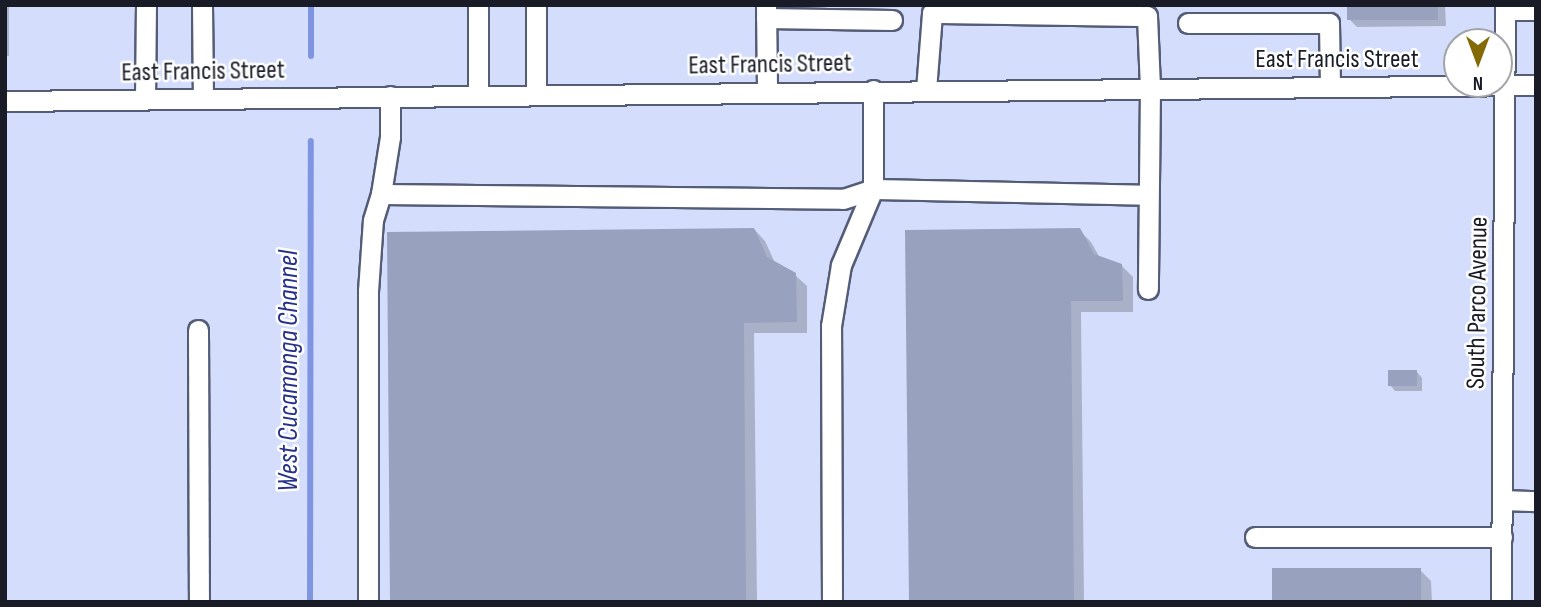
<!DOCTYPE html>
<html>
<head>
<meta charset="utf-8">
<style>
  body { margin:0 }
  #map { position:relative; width:1541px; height:607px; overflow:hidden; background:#d4defc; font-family:"Sofia Sans Condensed",sans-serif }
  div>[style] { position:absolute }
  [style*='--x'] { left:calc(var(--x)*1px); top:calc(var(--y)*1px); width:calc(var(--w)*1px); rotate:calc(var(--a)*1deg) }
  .shadow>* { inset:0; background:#0003; transform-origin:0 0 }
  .stream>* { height:6px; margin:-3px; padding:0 3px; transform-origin:3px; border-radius:3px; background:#8095e2 }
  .building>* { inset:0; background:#98a1bd; transform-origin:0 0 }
  .roads { filter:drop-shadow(2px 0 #545c76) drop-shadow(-2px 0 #545c76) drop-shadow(0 2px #545c76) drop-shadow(0 -2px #545c76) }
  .minor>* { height:19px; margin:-9.5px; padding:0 9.5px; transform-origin:9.5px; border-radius:9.5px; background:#fff }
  span { translate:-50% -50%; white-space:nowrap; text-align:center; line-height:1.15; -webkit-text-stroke:5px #fff; paint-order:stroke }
  .street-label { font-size:26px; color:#191c27 }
  .water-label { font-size:28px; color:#26318a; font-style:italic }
  .frame { position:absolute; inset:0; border:7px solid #191c27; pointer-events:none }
  .north { position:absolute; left:1443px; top:28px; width:70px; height:70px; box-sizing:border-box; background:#fff; border:2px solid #a3a4a9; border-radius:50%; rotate:180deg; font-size:19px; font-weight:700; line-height:28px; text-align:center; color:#191c27 }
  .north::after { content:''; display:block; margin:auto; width:24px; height:32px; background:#846a04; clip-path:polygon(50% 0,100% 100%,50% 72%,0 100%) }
</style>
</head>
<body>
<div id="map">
  <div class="shadow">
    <div style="left:5px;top:5px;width:4px;height:51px"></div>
    <div style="clip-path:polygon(1348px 5px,1445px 5px,1446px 26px,1357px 27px,1349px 19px)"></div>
    <div style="clip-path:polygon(754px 229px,765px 241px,775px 263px,795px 275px,807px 286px,807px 333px,754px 333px,757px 602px,392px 602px)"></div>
    <div style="clip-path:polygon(1079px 230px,1091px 242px,1100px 258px,1121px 265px,1133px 277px,1133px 312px,1081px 312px,1084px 602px,910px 602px)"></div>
    <div style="clip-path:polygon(1417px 372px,1422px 378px,1422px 391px,1395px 391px,1390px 385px)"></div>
    <div style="clip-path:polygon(1420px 570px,1431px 581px,1432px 602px,1274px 602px)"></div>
  </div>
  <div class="stream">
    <div style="--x:311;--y:56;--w:51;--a:-90"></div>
    <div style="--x:310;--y:602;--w:461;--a:-89.9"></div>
  </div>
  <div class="building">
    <div style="left:1347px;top:5px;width:91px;height:15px"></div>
    <div style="clip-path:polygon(754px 228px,767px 257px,796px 273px,797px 322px,744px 323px,746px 602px,390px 602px,387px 232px)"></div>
    <div style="clip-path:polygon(1080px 228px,1094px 254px,1122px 264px,1123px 301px,1071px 301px,1074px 602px,909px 602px,905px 230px)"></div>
    <div style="left:1417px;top:370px;width:16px;height:29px;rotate:90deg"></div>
    <div style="left:1421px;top:568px;width:34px;height:149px;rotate:90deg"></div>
  </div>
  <div class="roads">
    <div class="minor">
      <div style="--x:202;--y:5;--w:93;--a:89.4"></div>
      <div style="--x:766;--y:5;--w:86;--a:89.3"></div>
      <div style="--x:1505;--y:10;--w:31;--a:0"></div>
      <div style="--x:766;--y:18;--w:126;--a:0.9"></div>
      <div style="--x:1188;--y:23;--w:141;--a:0"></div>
      <div style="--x:1329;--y:23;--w:63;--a:89.1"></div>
      <div style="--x:873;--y:90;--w:99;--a:90"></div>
      <div style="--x:873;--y:189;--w:275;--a:1.2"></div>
      <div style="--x:926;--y:90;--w:77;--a:-85.5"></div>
      <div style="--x:932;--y:13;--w:215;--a:0.8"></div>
      <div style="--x:1147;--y:16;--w:72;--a:87.6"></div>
      <div style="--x:1150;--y:88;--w:201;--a:90.6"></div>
      <div style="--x:536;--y:94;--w:89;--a:-90"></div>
      <div style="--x:478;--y:95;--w:90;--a:-90"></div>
      <div style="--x:390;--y:96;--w:41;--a:90"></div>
      <div style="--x:390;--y:137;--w:58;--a:99"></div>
      <div style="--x:381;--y:194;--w:462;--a:0.6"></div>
      <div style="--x:843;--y:199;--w:32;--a:-18"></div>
      <div style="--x:145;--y:99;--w:94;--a:-89.4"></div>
      <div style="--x:5;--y:101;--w:1531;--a:-0.6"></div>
      <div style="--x:198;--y:330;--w:272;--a:89.8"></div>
      <div style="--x:1503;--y:500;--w:33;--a:2"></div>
      <div style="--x:1255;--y:537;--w:247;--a:0"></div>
      <div style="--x:368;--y:602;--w:311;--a:-90"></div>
      <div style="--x:368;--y:291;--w:71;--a:-86"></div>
      <div style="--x:373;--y:220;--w:27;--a:-73"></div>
      <div style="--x:832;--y:602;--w:276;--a:-90.2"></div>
      <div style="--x:831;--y:326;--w:62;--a:-80.7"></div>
      <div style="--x:841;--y:265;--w:82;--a:-67.2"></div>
      <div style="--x:1501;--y:602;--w:597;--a:-89.62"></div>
    </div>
  </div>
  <div class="street-label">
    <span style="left:1337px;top:60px">East Francis Street</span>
    <span style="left:770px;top:65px;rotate:-1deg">East Francis Street</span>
    <span style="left:203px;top:72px;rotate:-1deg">East Francis Street</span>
    <span style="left:1478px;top:303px;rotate:-89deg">South Parco Avenue</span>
  </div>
  <div class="water-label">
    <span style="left:289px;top:371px;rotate:-90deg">West Cucamonga Channel</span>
  </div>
  <div class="frame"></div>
  <div class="north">N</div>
</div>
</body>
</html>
